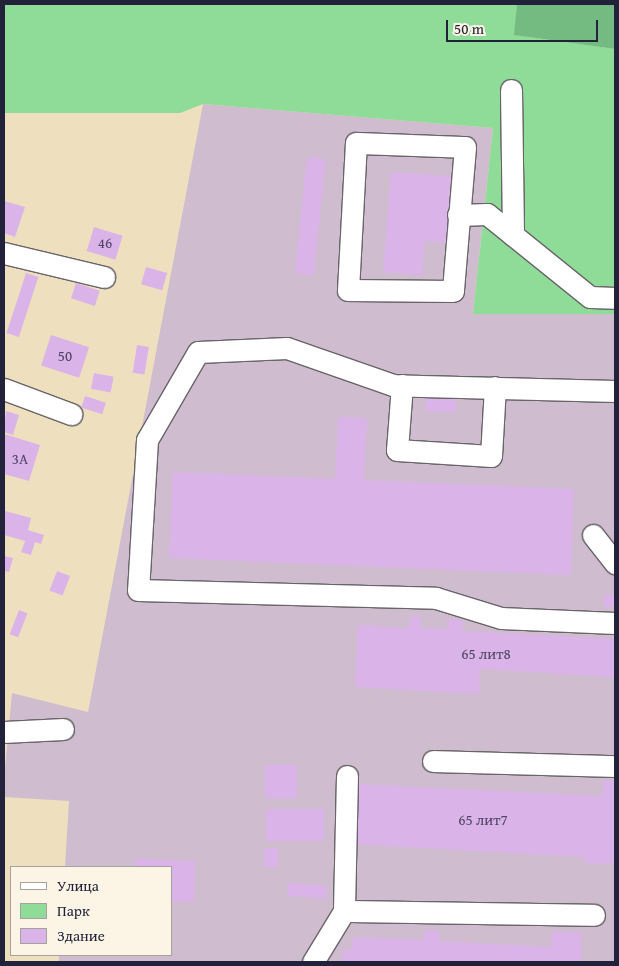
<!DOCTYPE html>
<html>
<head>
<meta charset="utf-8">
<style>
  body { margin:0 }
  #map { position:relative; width:619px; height:966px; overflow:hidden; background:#eee0be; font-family:"Gentium Book Plus",serif }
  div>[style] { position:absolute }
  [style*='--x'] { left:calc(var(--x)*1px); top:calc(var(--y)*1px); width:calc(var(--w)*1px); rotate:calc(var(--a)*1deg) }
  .industrial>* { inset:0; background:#cfbdcf }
  .green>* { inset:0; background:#8fdb98 }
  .forest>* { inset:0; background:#73bb80 }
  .building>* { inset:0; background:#dab3e8; transform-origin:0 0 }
  .roads { filter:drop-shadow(1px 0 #696469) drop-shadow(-1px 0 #696469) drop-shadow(0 1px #696469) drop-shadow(0 -1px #696469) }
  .minor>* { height:21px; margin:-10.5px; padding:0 10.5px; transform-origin:10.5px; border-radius:10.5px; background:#fff }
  span { translate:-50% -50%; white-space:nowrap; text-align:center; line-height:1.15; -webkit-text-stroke:5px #fcf5e5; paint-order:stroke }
  .number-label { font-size:15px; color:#504666 }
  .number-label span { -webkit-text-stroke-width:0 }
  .frame { position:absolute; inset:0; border:5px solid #22223b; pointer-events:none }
  .legend { position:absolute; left:10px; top:866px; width:162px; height:90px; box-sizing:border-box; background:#fcf5e5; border:1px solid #a5a1a1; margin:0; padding:6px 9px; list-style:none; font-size:15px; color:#22223b }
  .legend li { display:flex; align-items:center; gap:10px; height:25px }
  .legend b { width:25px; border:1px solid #a5a1a1 }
  .scale { position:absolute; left:446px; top:20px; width:152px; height:22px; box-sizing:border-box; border:2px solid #22223b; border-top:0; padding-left:6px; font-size:15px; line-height:18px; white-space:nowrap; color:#22223b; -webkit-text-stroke:4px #fcf5e5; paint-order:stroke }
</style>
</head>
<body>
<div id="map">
  <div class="industrial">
    <div style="clip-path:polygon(203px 104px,493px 128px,473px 314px,615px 314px,615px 962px,59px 962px,59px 955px,171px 955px,171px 867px,65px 867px,69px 801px,4px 797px,4px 779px,12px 693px,88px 712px)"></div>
  </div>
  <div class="green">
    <div style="clip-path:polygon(4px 4px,517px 4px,515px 35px,615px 49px,615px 314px,473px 314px,493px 128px,203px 104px,180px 113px,4px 113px)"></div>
  </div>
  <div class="forest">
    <div style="clip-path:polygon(517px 4px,615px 4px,615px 49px,514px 35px)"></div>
  </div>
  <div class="building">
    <div style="left:307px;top:157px;width:19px;height:117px;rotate:6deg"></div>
    <div style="clip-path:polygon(391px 172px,451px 176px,447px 243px,425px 241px,422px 275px,383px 272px)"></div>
    <div style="clip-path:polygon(4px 201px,25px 207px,15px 237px,4px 233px)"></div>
    <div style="left:94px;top:227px;width:30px;height:25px;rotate:17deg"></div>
    <div style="left:146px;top:267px;width:22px;height:18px;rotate:16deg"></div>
    <div style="left:26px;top:273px;width:13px;height:63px;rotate:18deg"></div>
    <div style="left:76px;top:283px;width:25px;height:16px;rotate:18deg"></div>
    <div style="left:51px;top:335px;width:40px;height:32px;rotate:18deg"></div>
    <div style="left:137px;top:345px;width:12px;height:28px;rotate:9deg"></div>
    <div style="left:94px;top:373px;width:20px;height:16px;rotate:11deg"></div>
    <div style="left:85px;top:396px;width:22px;height:12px;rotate:18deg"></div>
    <div style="left:456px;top:398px;width:14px;height:30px;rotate:90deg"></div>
    <div style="clip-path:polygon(6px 411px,19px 415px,13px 435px,4px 432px)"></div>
    <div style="clip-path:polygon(338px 417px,367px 418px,364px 480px,574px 489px,571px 575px,169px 558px,173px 472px,335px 479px)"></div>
    <div style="clip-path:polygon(4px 434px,40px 445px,29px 481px,4px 474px)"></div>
    <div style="clip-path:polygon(5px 511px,31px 518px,28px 530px,44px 535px,41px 544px,35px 542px,31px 555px,21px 552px,25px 541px,4px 535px)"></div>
    <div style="clip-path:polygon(4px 556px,13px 558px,9px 572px,4px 571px)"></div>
    <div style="left:57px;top:571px;width:14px;height:21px;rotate:21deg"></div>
    <div style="left:604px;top:595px;width:11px;height:12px"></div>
    <div style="left:19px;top:610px;width:9px;height:26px;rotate:21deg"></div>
    <div style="clip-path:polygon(410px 616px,421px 617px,420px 628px,447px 629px,447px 619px,463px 620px,462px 631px,615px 639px,615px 677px,480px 669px,479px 694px,355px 687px,358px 625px,409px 628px)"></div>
    <div style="left:265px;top:765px;width:32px;height:33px"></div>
    <div style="clip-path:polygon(603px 780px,615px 781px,615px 864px,585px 863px,585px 857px,349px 844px,353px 784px,602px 796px)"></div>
    <div style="left:266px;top:809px;width:58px;height:32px"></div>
    <div style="left:264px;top:848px;width:14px;height:19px"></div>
    <div style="clip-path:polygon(135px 859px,195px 861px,194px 902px,171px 901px,171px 867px,135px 867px)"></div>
    <div style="left:288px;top:883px;width:39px;height:13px;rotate:4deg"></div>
    <div style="clip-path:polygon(425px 930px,439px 931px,439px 941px,551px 947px,552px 931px,582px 933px,581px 962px,342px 962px,343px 950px,352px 950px,353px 937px,424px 940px)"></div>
  </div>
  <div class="roads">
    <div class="minor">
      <div style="--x:511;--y:90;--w:145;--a:89.2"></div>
      <div style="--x:356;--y:143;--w:109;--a:2.1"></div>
      <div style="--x:465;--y:147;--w:144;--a:94.8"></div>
      <div style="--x:453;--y:291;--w:105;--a:-179.5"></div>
      <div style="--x:348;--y:290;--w:147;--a:-86.9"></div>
      <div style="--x:458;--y:215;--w:29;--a:-2"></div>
      <div style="--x:487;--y:214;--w:132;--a:38.9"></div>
      <div style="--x:590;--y:297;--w:25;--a:2"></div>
      <div style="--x:4;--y:253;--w:103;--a:13.5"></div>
      <div style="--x:402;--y:385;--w:65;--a:94.4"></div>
      <div style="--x:397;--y:450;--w:94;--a:3.7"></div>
      <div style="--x:491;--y:456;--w:69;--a:-86.7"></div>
      <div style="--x:4;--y:389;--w:72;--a:20.5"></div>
      <div style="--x:615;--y:391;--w:222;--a:-178.5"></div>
      <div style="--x:393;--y:385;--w:112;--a:-160.8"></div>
      <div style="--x:287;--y:348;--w:89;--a:177.4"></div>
      <div style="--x:198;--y:352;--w:102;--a:120.1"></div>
      <div style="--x:147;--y:440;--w:150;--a:93.4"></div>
      <div style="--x:138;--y:590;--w:298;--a:1.5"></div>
      <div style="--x:436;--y:598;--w:68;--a:17.1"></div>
      <div style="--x:501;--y:618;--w:114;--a:2.5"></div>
      <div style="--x:593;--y:535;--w:36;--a:52"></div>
      <div style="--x:4;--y:732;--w:59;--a:-2.9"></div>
      <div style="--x:433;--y:761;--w:182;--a:1.6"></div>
      <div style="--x:347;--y:776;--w:135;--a:91.3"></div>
      <div style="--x:344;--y:911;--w:250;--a:0.9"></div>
      <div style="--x:313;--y:962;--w:60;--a:-58.7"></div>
    </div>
  </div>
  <div class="number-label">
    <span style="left:105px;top:243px">46</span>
    <span style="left:65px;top:356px">50</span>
    <span style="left:20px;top:459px">3А</span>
    <span style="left:486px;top:654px">65 лит8</span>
    <span style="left:483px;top:820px">65 лит7</span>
  </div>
  <div class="frame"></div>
  <ul class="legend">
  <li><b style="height:6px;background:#fff"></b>Улица</li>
  <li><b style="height:14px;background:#8fdb98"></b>Парк</li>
  <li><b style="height:14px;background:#dab3e8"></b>Здание</li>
  </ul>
  <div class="scale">50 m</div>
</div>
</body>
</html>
